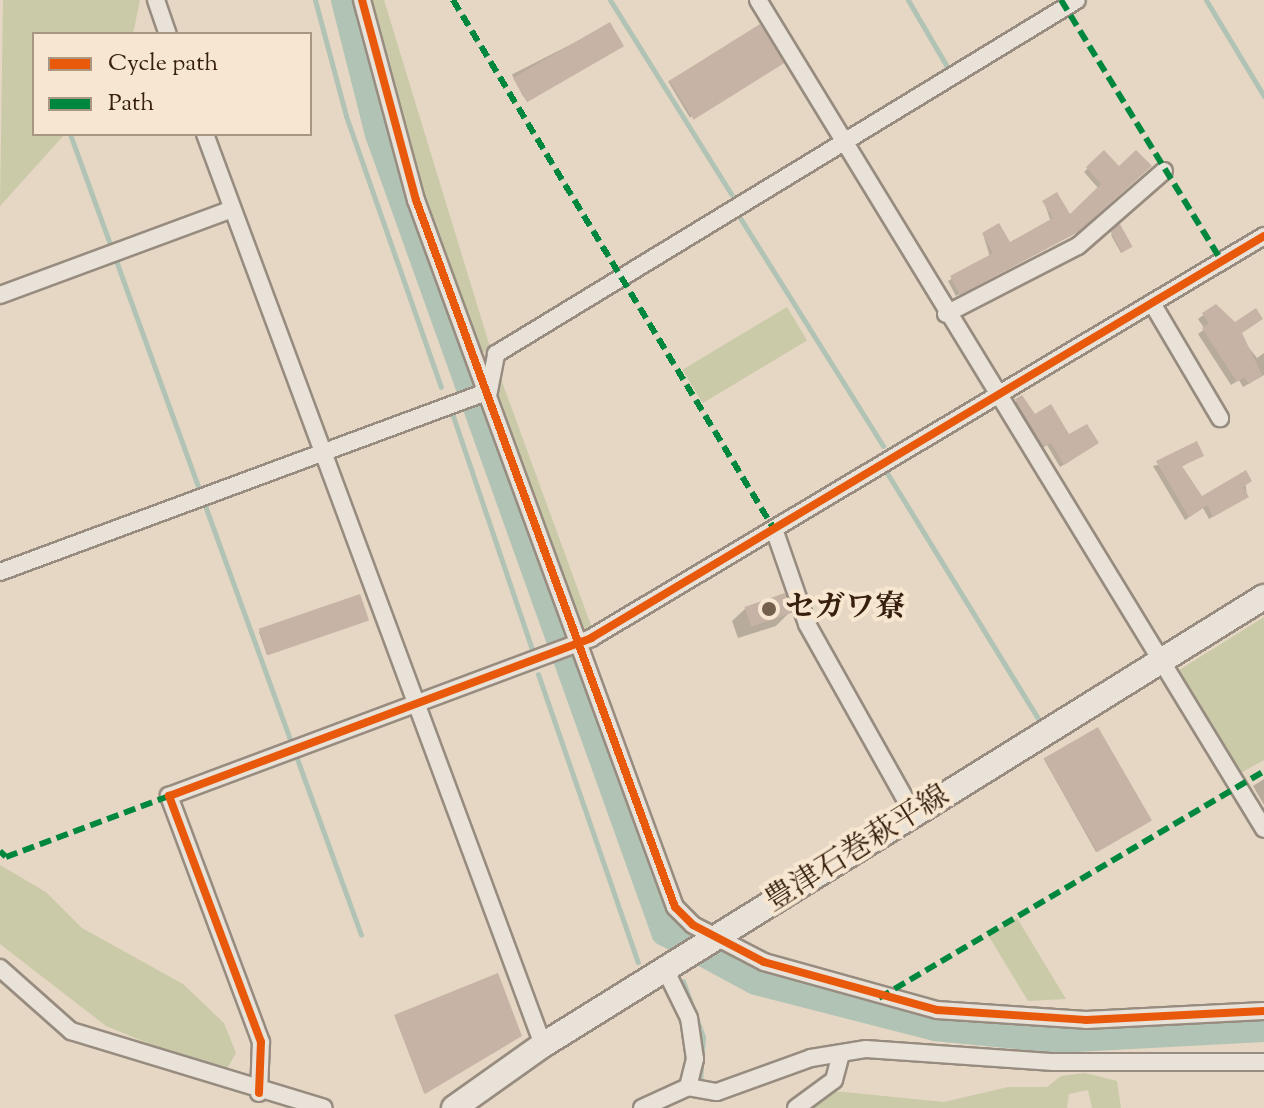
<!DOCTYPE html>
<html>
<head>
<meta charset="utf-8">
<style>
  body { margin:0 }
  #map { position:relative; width:1264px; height:1108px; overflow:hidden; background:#e5d7c4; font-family:"Sorts Mill Goudy","Noto Serif JP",serif }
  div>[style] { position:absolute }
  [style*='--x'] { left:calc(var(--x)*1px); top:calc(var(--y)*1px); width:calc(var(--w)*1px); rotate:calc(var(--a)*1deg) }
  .green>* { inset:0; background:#cacaa9; transform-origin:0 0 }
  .shadow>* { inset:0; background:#0003; transform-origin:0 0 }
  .stream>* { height:5px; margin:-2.5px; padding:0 2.5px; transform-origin:2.5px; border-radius:2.5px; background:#b1c3b4 }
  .river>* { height:28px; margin:-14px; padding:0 14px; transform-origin:14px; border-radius:14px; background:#b1c3b4 }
  .building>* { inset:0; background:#c7b3a5; transform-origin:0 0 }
  .roads { filter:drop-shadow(2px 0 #978c7f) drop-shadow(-2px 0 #978c7f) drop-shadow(0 2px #978c7f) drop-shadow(0 -2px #978c7f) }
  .minor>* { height:16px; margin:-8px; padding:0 8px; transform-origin:8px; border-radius:8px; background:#e9e2d9 }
  .secondary>* { height:24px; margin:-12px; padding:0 12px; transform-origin:12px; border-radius:12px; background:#e9e2d9 }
  .quiet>* { height:6px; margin-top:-3px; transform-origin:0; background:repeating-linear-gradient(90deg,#00873e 0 12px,transparent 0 18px) }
  .cycleway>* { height:8px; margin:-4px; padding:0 4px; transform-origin:4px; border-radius:4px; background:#e8590c }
  .dots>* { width:22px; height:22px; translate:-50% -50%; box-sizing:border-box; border:4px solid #f7e6d0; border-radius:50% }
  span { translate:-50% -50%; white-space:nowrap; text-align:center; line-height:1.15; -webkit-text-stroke:8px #f7e6d0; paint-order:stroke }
  .poi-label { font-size:30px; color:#37200c; font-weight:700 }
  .left { translate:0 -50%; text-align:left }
  .street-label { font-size:30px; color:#37200c }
  .legend { position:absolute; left:32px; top:32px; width:280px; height:104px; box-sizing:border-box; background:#f7e6d0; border:2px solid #aa9782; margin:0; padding:10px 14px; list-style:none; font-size:24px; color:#37200c }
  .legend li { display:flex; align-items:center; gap:16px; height:40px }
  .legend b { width:40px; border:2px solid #aa9782 }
</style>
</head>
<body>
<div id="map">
  <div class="green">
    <div style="clip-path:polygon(3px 0,140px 0,133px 34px,34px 34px,34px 134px,65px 134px,0 206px)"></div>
    <div style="clip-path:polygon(368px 0,384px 0,490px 347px,483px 353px,425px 205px)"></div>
    <div style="left:787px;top:307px;width:39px;height:122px;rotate:59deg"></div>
    <div style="clip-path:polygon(501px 359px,500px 376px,592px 628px,585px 631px,494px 393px)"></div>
    <div style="clip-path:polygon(1264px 617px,1264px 760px,1239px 774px,1176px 672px)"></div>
    <div style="clip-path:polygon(0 865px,46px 892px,82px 928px,183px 984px,224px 1023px,236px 1053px,227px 1069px,206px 1067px,106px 1026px,0 944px)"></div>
    <div style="clip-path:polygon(1017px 918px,1066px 999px,1028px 1001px,988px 935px)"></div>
    <div style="clip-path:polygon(1085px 1073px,1117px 1081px,1121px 1108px,1092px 1108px,1088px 1090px,1069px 1094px,1067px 1108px,813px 1108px,834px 1091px,944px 1102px,1008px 1087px,1047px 1087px,1061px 1076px)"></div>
  </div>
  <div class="shadow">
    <div style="left:609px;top:25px;width:25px;height:109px;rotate:63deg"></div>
    <div style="left:759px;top:27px;width:42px;height:106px;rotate:59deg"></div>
    <div style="clip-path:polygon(1104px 153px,1119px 169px,1072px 235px,956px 296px,948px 281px,990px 257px,983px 234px,1009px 245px,1051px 222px,1044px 202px,1069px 217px,1099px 189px,1084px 172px)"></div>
    <div style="clip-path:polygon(1119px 227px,1131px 246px,1121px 253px,1111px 235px)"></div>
    <div style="clip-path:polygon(1216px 306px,1257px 358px,1264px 353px,1264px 375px,1243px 387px,1239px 380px,1231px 385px,1198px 334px,1205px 329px,1198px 319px)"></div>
    <div style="clip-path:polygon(1022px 397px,1034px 417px,1093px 446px,1060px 467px,1047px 445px,1040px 449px,1012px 405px)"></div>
    <div style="clip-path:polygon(1202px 455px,1181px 467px,1201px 498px,1244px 473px,1247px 496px,1209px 519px,1203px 508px,1185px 520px,1153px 466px)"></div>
    <div style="clip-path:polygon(746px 608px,789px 613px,776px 626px,738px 638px,732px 621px)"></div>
    <div style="clip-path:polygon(365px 621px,267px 655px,259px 632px,260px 631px)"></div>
    <div style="clip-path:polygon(1045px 761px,1149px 821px,1096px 852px)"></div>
    <div style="clip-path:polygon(1264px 779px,1264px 805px,1253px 786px)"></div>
    <div style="clip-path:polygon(395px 1016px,518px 1037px,424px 1093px)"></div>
  </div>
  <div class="stream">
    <div style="--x:315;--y:0;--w:120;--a:75"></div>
    <div style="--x:346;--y:116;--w:287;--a:70.7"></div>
    <div style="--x:610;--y:0;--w:229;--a:58"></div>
    <div style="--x:908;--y:0;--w:81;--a:59.6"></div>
    <div style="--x:1206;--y:0;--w:112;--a:58.9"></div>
    <div style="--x:70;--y:134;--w:852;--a:70.03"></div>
    <div style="--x:737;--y:213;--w:275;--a:57.9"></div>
    <div style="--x:452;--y:413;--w:249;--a:71.3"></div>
    <div style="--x:887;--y:473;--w:292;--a:58.4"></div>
    <div style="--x:538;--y:674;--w:305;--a:70.9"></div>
    <div style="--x:683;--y:981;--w:59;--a:70.3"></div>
    <div style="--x:703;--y:1037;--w:45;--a:93.8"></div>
  </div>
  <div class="river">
    <div style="--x:345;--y:0;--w:138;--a:75.8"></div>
    <div style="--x:379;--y:134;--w:848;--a:70.28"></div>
    <div style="--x:665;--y:932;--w:103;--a:28.3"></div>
    <div style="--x:756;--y:981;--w:185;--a:14.4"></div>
    <div style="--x:935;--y:1027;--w:122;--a:5.7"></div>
    <div style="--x:1056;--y:1039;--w:208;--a:-3"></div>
  </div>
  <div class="building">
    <div style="left:610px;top:22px;width:28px;height:112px;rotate:60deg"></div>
    <div style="left:760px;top:24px;width:46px;height:107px;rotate:58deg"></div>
    <div style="clip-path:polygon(1104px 150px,1119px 166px,1136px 150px,1152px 166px,1078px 232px,960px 295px,950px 276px,993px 253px,982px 233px,999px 223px,1010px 242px,1053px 218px,1042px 201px,1057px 192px,1070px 214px,1101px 184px,1086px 167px)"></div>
    <div style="left:1120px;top:224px;width:26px;height:12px;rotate:61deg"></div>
    <div style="clip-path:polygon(1216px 304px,1235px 322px,1256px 308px,1263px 319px,1242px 333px,1262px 375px,1249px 384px,1244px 377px,1237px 382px,1202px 328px,1209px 323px,1202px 313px)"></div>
    <div style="clip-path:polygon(1022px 395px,1035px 414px,1051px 404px,1069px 434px,1087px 424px,1099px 443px,1064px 465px,1051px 443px,1044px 447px,1015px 399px)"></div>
    <div style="clip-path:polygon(1197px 441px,1204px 456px,1182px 466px,1202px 496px,1246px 470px,1252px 481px,1243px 487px,1249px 497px,1213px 517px,1207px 505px,1189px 517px,1156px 461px)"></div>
    <div style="left:785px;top:593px;width:21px;height:43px;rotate:71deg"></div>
    <div style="left:360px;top:594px;width:28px;height:107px;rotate:71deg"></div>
    <div style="left:1098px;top:727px;width:108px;height:63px;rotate:60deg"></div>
    <div style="clip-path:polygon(498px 973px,522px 1036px,425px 1094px,394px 1015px)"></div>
  </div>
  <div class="roads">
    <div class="minor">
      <div style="--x:156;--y:0;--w:36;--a:71"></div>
      <div style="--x:362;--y:0;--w:207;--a:74.9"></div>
      <div style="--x:416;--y:200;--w:753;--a:69.88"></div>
      <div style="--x:675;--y:907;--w:25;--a:45"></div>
      <div style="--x:693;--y:925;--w:80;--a:27.5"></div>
      <div style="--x:764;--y:962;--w:180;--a:15.5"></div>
      <div style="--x:937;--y:1010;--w:149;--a:3.8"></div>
      <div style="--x:1086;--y:1020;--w:178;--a:-2.9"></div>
      <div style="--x:758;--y:0;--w:971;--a:58.6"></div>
      <div style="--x:205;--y:134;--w:972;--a:69.64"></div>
      <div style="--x:0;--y:295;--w:247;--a:-20.3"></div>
      <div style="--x:1152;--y:303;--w:134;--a:59.4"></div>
      <div style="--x:946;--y:314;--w:148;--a:-27.3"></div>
      <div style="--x:1078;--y:246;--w:114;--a:-41.1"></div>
      <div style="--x:774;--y:529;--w:101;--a:70.8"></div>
      <div style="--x:807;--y:624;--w:219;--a:60.7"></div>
      <div style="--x:0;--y:572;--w:521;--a:-20.31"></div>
      <div style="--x:489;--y:391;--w:38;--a:-79"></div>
      <div style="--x:496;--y:354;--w:680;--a:-31.35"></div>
      <div style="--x:0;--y:968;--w:95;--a:41.6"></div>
      <div style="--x:71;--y:1031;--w:264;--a:16.9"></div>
      <div style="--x:688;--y:1087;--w:29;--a:10"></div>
      <div style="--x:717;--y:1092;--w:100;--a:-19.9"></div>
      <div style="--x:811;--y:1058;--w:56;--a:-9.3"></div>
      <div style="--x:866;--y:1049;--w:188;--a:4"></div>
      <div style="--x:1054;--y:1062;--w:210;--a:0"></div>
      <div style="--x:259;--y:1093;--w:51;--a:-87.8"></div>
      <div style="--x:261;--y:1042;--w:263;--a:-110.5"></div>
      <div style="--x:169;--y:796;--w:451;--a:-20.5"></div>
      <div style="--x:591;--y:638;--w:784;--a:-30.85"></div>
      <div style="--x:642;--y:1108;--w:51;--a:-24.5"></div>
      <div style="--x:688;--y:1087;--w:29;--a:-76"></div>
      <div style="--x:695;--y:1059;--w:41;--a:-98.3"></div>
      <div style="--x:689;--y:1018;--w:55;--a:-116.1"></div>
      <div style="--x:796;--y:1108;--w:47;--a:-36.4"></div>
      <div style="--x:834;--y:1080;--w:27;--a:-75"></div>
    </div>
    <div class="secondary">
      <div style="--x:454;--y:1108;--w:109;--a:-35.3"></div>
      <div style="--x:543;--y:1045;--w:849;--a:-31.86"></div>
    </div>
  </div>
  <div class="quiet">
    <div style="--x:453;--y:0;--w:619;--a:58.75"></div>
    <div style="--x:1061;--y:0;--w:308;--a:58.4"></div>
    <div style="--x:0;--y:851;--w:8;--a:45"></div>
    <div style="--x:6;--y:857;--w:174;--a:-20.5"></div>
    <div style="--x:879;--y:998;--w:447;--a:-30.5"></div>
  </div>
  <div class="cycleway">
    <div style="--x:362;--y:0;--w:207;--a:74.9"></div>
    <div style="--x:416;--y:200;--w:753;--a:69.88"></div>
    <div style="--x:675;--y:907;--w:25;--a:45"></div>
    <div style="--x:693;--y:925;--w:80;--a:27.5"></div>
    <div style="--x:764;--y:962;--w:180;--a:15.5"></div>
    <div style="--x:937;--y:1010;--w:149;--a:3.8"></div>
    <div style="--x:1086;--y:1020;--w:178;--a:-2.9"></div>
    <div style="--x:259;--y:1093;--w:51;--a:-87.8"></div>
    <div style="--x:261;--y:1042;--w:263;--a:-110.5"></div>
    <div style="--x:169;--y:796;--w:451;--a:-20.5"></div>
    <div style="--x:591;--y:638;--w:784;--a:-30.85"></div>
  </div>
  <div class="dots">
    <div style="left:769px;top:609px;background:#74604c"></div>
  </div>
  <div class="poi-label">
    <span class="left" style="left:785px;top:609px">セガワ寮</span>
  </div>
  <div class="street-label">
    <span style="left:858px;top:850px;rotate:-32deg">豊津石巻萩平線</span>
  </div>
  <ul class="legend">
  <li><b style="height:10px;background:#e8590c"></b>Cycle path</li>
  <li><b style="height:10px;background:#00873e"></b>Path</li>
  </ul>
</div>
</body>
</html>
